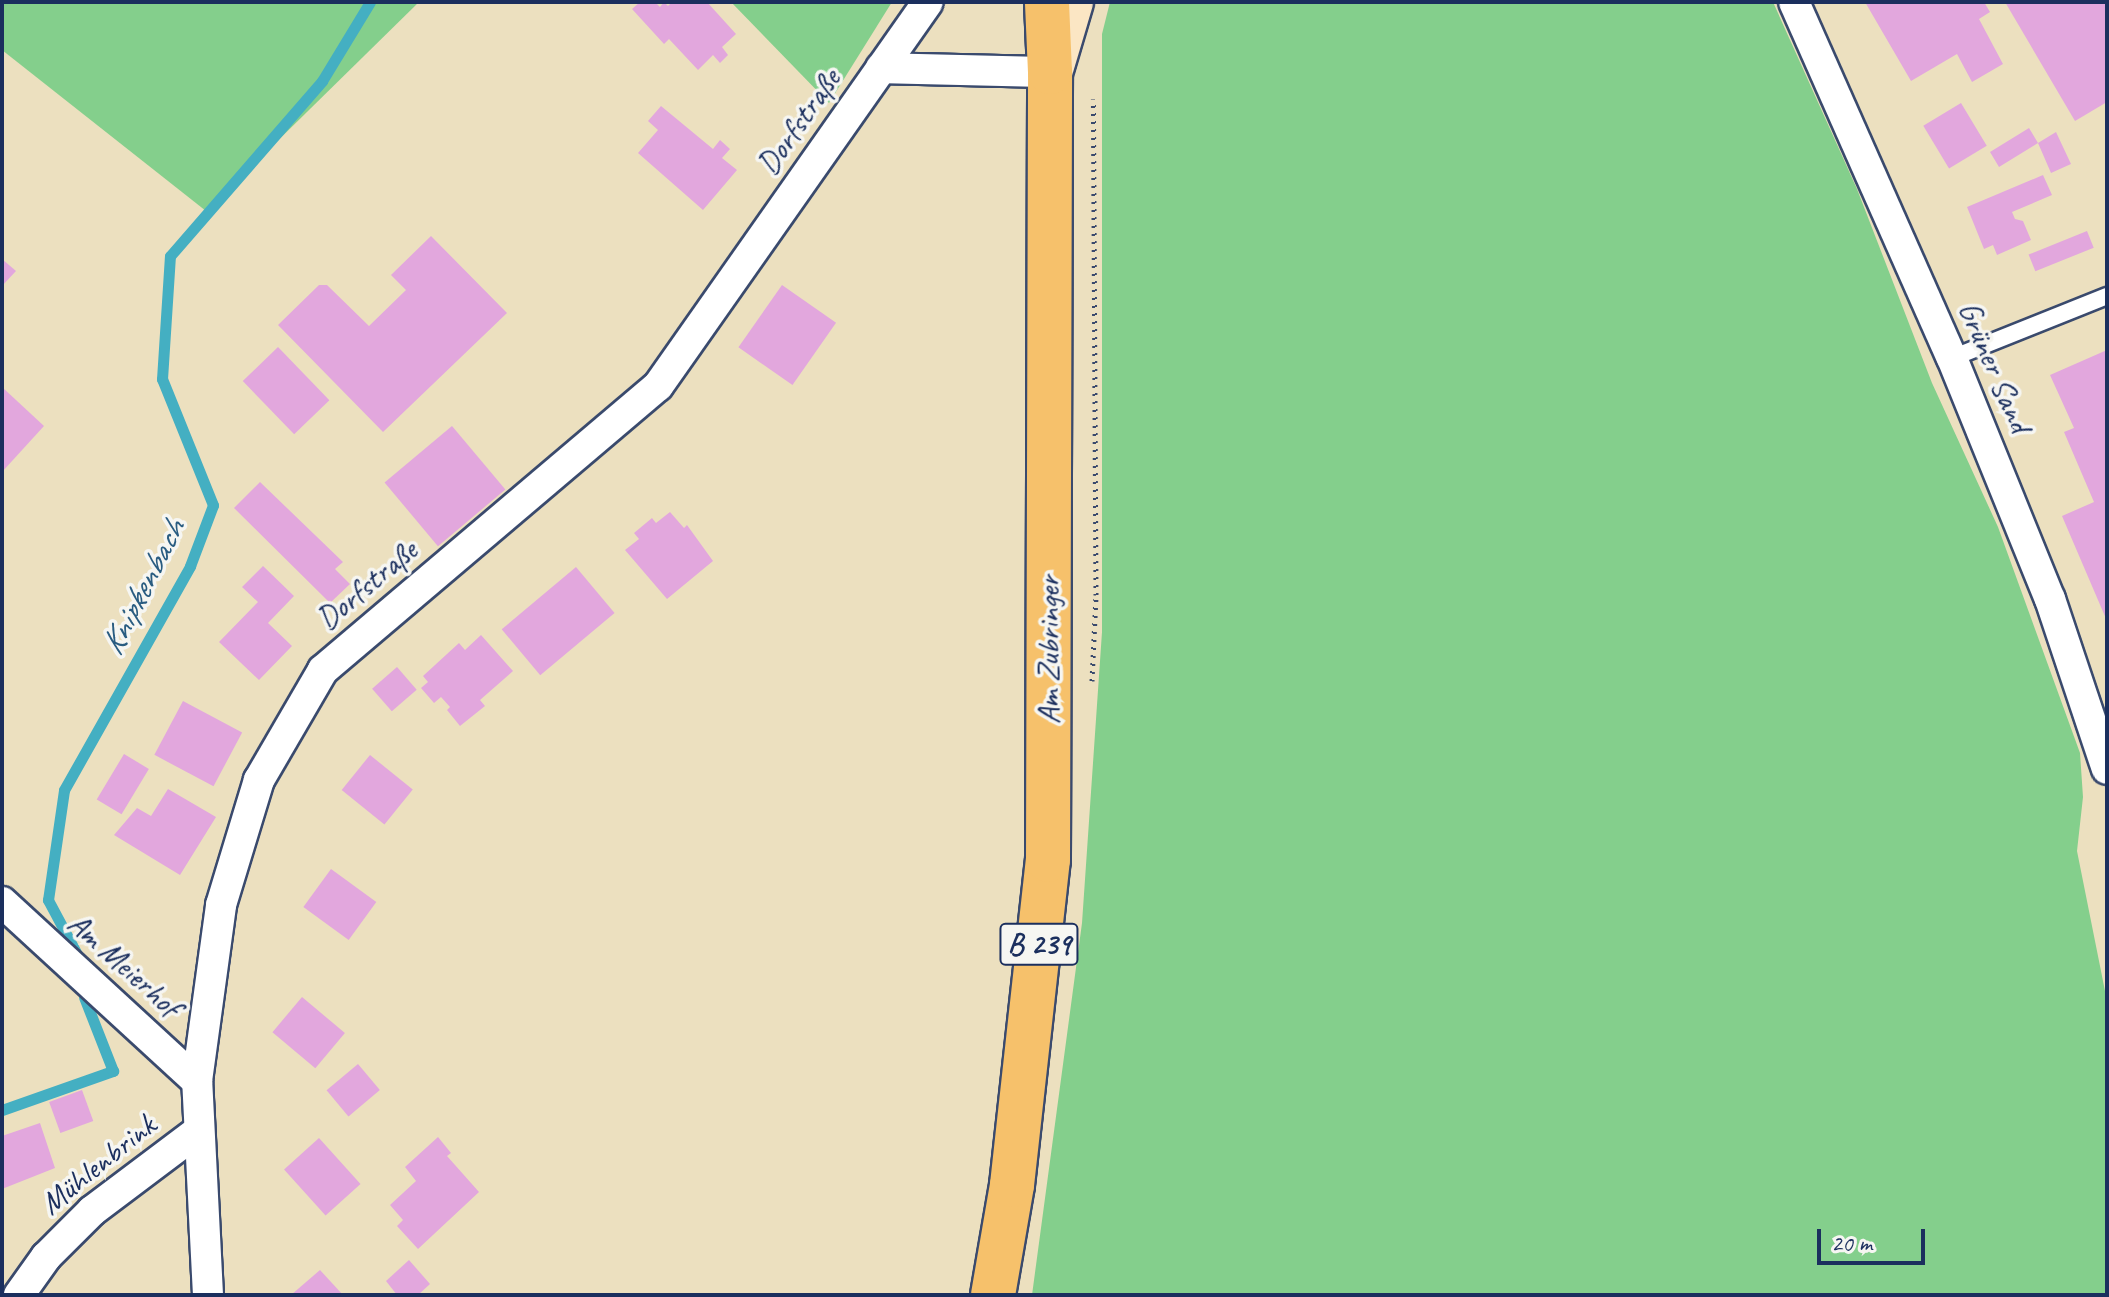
<!DOCTYPE html>
<html>
<head>
<meta charset="utf-8">
<style>
  body { margin:0 }
  #map { position:relative; width:2109px; height:1297px; overflow:hidden; background:#ece0bf; font-family:Caveat,sans-serif }
  div>[style] { position:absolute }
  [style*='--x'] { left:calc(var(--x)*1px); top:calc(var(--y)*1px); width:calc(var(--w)*1px); rotate:calc(var(--a)*1deg) }
  .green>* { inset:0; background:#84cf8c }
  .stream>* { height:11px; margin:-5.5px; padding:0 5.5px; transform-origin:5.5px; border-radius:5.5px; background:#44afc2 }
  .building>* { inset:0; background:#e2a7dd; transform-origin:0 0 }
  .path>* { height:5px; margin-top:-2.5px; transform-origin:0; background:repeating-linear-gradient(90deg,#3a4a6d 0 2px,transparent 0 8px) }
  .roads { filter:drop-shadow(2px 0 #3a4a6d) drop-shadow(-2px 0 #3a4a6d) drop-shadow(0 2px #3a4a6d) drop-shadow(0 -2px #3a4a6d) }
  .lane>* { height:16px; margin:-8px; padding:0 8px; transform-origin:8px; border-radius:8px; background:#fff }
  .street>* { height:30px; margin:-15px; padding:0 15px; transform-origin:15px; border-radius:15px; background:#fff }
  .secondary>* { height:44px; margin:-22px; padding:0 22px; transform-origin:22px; border-radius:22px; background:#fbe6c4 }
  .primary>* { height:44px; margin:-22px; padding:0 22px; transform-origin:22px; border-radius:22px; background:#f6c16b }
  span { translate:-50% -50%; white-space:nowrap; text-align:center; line-height:1.15; -webkit-text-stroke:7px #f6f6f2; paint-order:stroke }
  .shield-label span { padding:2px 6px; background:#f6f6f2; border:2px solid; border-radius:6px; -webkit-text-stroke-width:0 }
  .shield-label { font-size:30px; color:#1b2f5e; font-weight:700 }
  .street-label { font-size:32px; color:#1b2f5e }
  .water-label { font-size:34px; color:#295c81; font-style:italic }
  .frame { position:absolute; inset:0; border:4px solid #1b2f5e; pointer-events:none }
  .scale { position:absolute; left:1817px; top:1229px; width:108px; height:36px; box-sizing:border-box; border:4px solid #1b2f5e; border-top:0; padding-left:10px; font-size:24px; line-height:28px; white-space:nowrap; color:#1b2f5e; -webkit-text-stroke:6px #f6f6f2; paint-order:stroke }
</style>
</head>
<body>
<div id="map">
  <div class="green">
    <div style="clip-path:polygon(2px 2px,419px 2px,206px 211px,2px 50px)"></div>
    <div style="clip-path:polygon(731px 2px,892px 2px,829px 103px)"></div>
    <div style="clip-path:polygon(1110px 2px,1773px 2px,1857px 189px,1932px 383px,1998px 527px,2080px 753px,2083px 797px,2077px 851px,2107px 1001px,2107px 1295px,1032px 1295px,1082px 923px,1102px 632px,1102px 34px)"></div>
  </div>
  <div class="stream">
    <div style="--x:79;--y:958;--w:66;--a:-118.1"></div>
    <div style="--x:48;--y:900;--w:111;--a:-81.7"></div>
    <div style="--x:64;--y:790;--w:257;--a:-60.6"></div>
    <div style="--x:190;--y:566;--w:65;--a:-69.3"></div>
    <div style="--x:213;--y:505;--w:136;--a:-112"></div>
    <div style="--x:162;--y:379;--w:123;--a:-86.3"></div>
    <div style="--x:170;--y:256;--w:232;--a:-49"></div>
    <div style="--x:322;--y:81;--w:92;--a:-58.7"></div>
    <div style="--x:2;--y:1110;--w:118;--a:-19.4"></div>
    <div style="--x:113;--y:1071;--w:79;--a:-111.4"></div>
  </div>
  <div class="building">
    <div style="clip-path:polygon(640px 2px,655px 2px,660px 7px,664px 2px,668px 6px,672px 2px,707px 2px,736px 34px,722px 47px,728px 55px,720px 63px,713px 55px,698px 70px,669px 39px,664px 44px,632px 9px)"></div>
    <div style="clip-path:polygon(1865px 2px,1984px 2px,1990px 12px,1979px 19px,2003px 64px,1972px 82px,1957px 54px,1911px 81px)"></div>
    <div style="clip-path:polygon(2005px 2px,2107px 2px,2107px 102px,2075px 121px)"></div>
    <div style="left:1961px;top:103px;width:50px;height:44px;rotate:59deg"></div>
    <div style="clip-path:polygon(661px 106px,713px 149px,720px 140px,730px 149px,722px 158px,737px 170px,703px 210px,638px 153px,658px 130px,648px 121px)"></div>
    <div style="clip-path:polygon(2029px 128px,2038px 143px,2056px 132px,2071px 164px,2051px 173px,2038px 143px,1999px 167px,1990px 152px)"></div>
    <div style="clip-path:polygon(2043px 175px,2052px 195px,2012px 212px,2015px 219px,2023px 221px,2031px 240px,1997px 255px,1993px 245px,1984px 249px,1967px 207px)"></div>
    <div style="left:2087px;top:231px;width:18px;height:63px;rotate:68deg"></div>
    <div style="clip-path:polygon(431px 236px,507px 313px,383px 432px,278px 325px,319px 285px,327px 285px,369px 326px,406px 290px,391px 275px)"></div>
    <div style="clip-path:polygon(2px 259px,16px 271px,2px 286px)"></div>
    <div style="left:782px;top:285px;width:66px;height:76px;rotate:35deg"></div>
    <div style="left:278px;top:347px;width:74px;height:49px;rotate:46deg"></div>
    <div style="clip-path:polygon(2107px 350px,2107px 621px,2062px 516px,2094px 502px,2064px 432px,2074px 428px,2050px 375px)"></div>
    <div style="clip-path:polygon(2px 387px,44px 426px,2px 472px)"></div>
    <div style="left:452px;top:426px;width:83px;height:88px;rotate:50deg"></div>
    <div style="clip-path:polygon(260px 482px,343px 562px,335px 569px,350px 584px,330px 603px,234px 508px)"></div>
    <div style="clip-path:polygon(670px 512px,684px 528px,687px 525px,713px 561px,667px 599px,625px 550px,639px 539px,634px 533px,652px 518px,656px 523px)"></div>
    <div style="clip-path:polygon(263px 566px,294px 596px,268px 623px,292px 646px,259px 680px,219px 642px,258px 602px,242px 587px)"></div>
    <div style="left:576px;top:567px;width:60px;height:97px;rotate:50deg"></div>
    <div style="clip-path:polygon(481px 635px,513px 671px,480px 700px,485px 706px,460px 726px,447px 710px,450px 707px,441px 697px,434px 703px,421px 688px,428px 682px,423px 676px,459px 643px,465px 650px)"></div>
    <div style="left:397px;top:667px;width:30px;height:33px;rotate:49deg"></div>
    <div style="left:183px;top:701px;width:67px;height:61px;rotate:28deg"></div>
    <div style="left:124px;top:754px;width:29px;height:53px;rotate:31deg"></div>
    <div style="left:370px;top:755px;width:55px;height:45px;rotate:39deg"></div>
    <div style="clip-path:polygon(168px 789px,216px 817px,180px 875px,114px 835px,137px 808px,151px 816px)"></div>
    <div style="left:331px;top:869px;width:56px;height:47px;rotate:36deg"></div>
    <div style="left:302px;top:997px;width:56px;height:46px;rotate:40deg"></div>
    <div style="left:358px;top:1064px;width:34px;height:41px;rotate:50deg"></div>
    <div style="left:82px;top:1090px;width:33px;height:35px;rotate:70deg"></div>
    <div style="clip-path:polygon(40px 1123px,55px 1168px,2px 1189px,2px 1136px)"></div>
    <div style="clip-path:polygon(438px 1137px,451px 1153px,447px 1156px,479px 1192px,418px 1249px,397px 1226px,403px 1220px,390px 1205px,416px 1181px,405px 1167px)"></div>
    <div style="left:319px;top:1138px;width:62px;height:47px;rotate:48deg"></div>
    <div style="clip-path:polygon(409px 1260px,430px 1284px,418px 1295px,397px 1295px,386px 1281px)"></div>
    <div style="clip-path:polygon(320px 1270px,343px 1295px,291px 1295px)"></div>
  </div>
  <div class="path">
    <div style="--x:1092;--y:681;--w:86;--a:-87.3"></div>
    <div style="--x:1096;--y:595;--w:496;--a:-90.3"></div>
  </div>
  <div class="roads">
    <div class="lane">
      <div style="--x:1952;--y:358;--w:167;--a:-21.8"></div>
    </div>
    <div class="street">
      <div style="--x:1794;--y:2;--w:389;--a:66.1"></div>
      <div style="--x:1952;--y:358;--w:260;--a:67.9"></div>
      <div style="--x:2050;--y:599;--w:179;--a:71.5"></div>
      <div style="--x:881;--y:68;--w:169;--a:1.4"></div>
      <div style="--x:2;--y:902;--w:265;--a:42.6"></div>
      <div style="--x:19;--y:1295;--w:47;--a:-54.6"></div>
      <div style="--x:46;--y:1257;--w:65;--a:-45"></div>
      <div style="--x:92;--y:1211;--w:131;--a:-37"></div>
      <div style="--x:208;--y:1295;--w:214;--a:-92.9"></div>
      <div style="--x:197;--y:1081;--w:178;--a:-82.2"></div>
      <div style="--x:221;--y:905;--w:131;--a:-73.1"></div>
      <div style="--x:259;--y:780;--w:127;--a:-59.8"></div>
      <div style="--x:323;--y:670;--w:439;--a:-40.3"></div>
      <div style="--x:658;--y:386;--w:469;--a:-54.9"></div>
    </div>
    <div class="secondary">
      <div style="--x:1052;--y:66;--w:67;--a:-73.5"></div>
    </div>
    <div class="primary">
      <div style="--x:993;--y:1295;--w:112;--a:-80.2"></div>
      <div style="--x:1012;--y:1185;--w:327;--a:-83.7"></div>
      <div style="--x:1048;--y:860;--w:788;--a:-89.85"></div>
      <div style="--x:1050;--y:72;--w:70;--a:-92.5"></div>
    </div>
  </div>
  <div class="shield-label">
    <span style="left:1039px;top:944px">B 239</span>
  </div>
  <div class="street-label">
    <span style="left:799px;top:122px;rotate:-55deg">Dorfstraße</span>
    <span style="left:1994px;top:367px;rotate:67deg">Grüner Sand</span>
    <span style="left:367px;top:585px;rotate:-40deg">Dorfstraße</span>
    <span style="left:1049px;top:650px;rotate:-90deg">Am Zubringer</span>
    <span style="left:124px;top:965px;rotate:42deg">Am Meierhof</span>
    <span style="left:98px;top:1165px;rotate:-39deg">Mühlenbrink</span>
  </div>
  <div class="water-label">
    <span style="left:142px;top:587px;rotate:-63deg">Knipkenbach</span>
  </div>
  <div class="frame"></div>
  <div class="scale">20 m</div>
</div>
</body>
</html>
